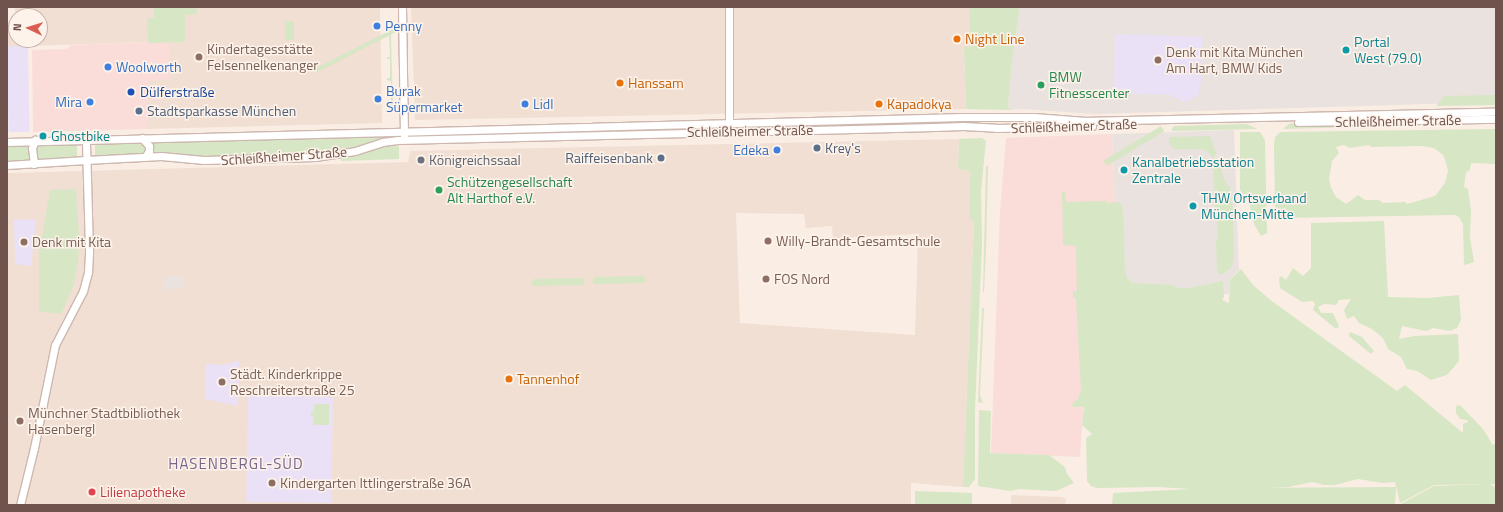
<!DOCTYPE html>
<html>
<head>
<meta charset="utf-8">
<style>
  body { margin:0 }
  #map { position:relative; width:1503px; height:512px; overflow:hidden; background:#faeee4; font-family:"Titillium Web",sans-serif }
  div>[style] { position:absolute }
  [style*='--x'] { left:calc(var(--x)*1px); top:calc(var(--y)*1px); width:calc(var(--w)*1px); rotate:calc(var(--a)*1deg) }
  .residential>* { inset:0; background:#f1dfd3 }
  .commercial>* { inset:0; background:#faddd9 }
  .industrial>* { inset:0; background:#eae2de; transform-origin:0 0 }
  .education>* { inset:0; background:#ebe1f6; transform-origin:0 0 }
  .green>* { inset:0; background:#d7e6c4; transform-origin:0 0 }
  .roads { filter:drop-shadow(1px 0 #cdb7af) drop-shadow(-1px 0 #cdb7af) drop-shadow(0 1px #cdb7af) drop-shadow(0 -1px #cdb7af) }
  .tertiary>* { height:7px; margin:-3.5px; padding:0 3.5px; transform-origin:3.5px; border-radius:3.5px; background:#fff }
  .secondary>* { height:7px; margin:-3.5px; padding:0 3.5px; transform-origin:3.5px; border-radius:3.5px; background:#fff }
  .dots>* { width:11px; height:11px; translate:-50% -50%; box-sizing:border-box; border:2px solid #fdf3ea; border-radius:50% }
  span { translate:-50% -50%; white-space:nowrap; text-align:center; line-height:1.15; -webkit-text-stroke:3px #fdf3ea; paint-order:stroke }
  .shop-label { font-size:14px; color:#366cbe }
  .left { translate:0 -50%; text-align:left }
  .right { translate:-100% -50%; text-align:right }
  .food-label { font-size:14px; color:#c56008 }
  .culture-label { font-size:14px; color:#0d838f }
  .education-label { font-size:14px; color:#785e54 }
  .leisure-label { font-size:14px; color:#27864d }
  .transit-label { font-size:14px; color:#164399 }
  .service-label { font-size:14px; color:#4e5e75 }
  .street-label { font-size:14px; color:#70534c }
  .worship-label { font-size:14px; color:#5b616d }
  .health-label { font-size:14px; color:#be3a42 }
  .neighbourhood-label { font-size:15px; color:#79648c; letter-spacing:1px }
  .frame { position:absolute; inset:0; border:8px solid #70534c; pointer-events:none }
  .north { position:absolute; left:8px; top:8px; width:40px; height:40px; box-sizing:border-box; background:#fdf3ea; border:1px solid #c5b3ab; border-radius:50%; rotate:274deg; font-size:11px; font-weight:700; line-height:16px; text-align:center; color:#70534c }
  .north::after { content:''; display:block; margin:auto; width:14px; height:18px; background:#da5c53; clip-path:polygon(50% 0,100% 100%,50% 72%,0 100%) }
</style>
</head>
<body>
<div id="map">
  <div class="residential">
    <div style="clip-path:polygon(evenodd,15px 7px,380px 7px,382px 123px,148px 129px,148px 81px,169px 41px,7px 47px,7px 22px,16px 21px,15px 7px,16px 16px,40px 16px,40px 40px,16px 40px,16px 16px)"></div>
    <div style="clip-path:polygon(411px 7px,969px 7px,970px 47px,964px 47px,966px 109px,416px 120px,415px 119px)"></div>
    <div style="clip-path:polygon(evenodd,959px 139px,958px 169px,970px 171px,969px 217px,974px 221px,963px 487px,911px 483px,911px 505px,7px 505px,7px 173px,408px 162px,410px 151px,959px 139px,736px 213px,804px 214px,806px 228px,832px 226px,833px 238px,918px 234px,915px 335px,740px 323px,736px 213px)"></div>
    <div style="clip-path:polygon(1011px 495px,1062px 497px,1066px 499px,1065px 505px,1011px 505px)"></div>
  </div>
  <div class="commercial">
    <div style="clip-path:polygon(169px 41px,169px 80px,148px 81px,148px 129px,33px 132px,32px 50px,66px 49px,71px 45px)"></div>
    <div style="clip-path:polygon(1112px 134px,1115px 203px,1084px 398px,1080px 457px,991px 453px,1000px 210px,1006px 138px)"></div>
  </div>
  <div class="industrial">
    <div style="clip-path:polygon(1020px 7px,1496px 7px,1496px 102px,1094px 114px,1022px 109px,1010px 110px,1008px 106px,1012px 60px)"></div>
    <div style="clip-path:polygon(1234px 130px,1239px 270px,1230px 280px,1229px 294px,1080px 298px,1115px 203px,1112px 134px)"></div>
    <div style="left:184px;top:276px;width:13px;height:21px;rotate:90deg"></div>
  </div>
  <div class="education">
    <div style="clip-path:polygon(1115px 34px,1203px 37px,1201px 83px,1198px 96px,1184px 102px,1180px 101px,1180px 98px,1173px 98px,1171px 95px,1114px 93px)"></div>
    <div style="left:28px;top:46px;width:86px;height:21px;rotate:89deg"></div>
    <div style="clip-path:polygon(36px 219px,31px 266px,15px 264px,14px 220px)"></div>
    <div style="clip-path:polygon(239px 361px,238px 406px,205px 399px,206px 364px,223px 365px)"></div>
    <div style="left:333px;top:397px;width:106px;height:85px;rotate:91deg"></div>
  </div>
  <div class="green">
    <div style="clip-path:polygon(154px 7px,197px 7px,197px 14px,185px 15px,185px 42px,148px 43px,147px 18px,154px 18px)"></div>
    <div style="clip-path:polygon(969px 7px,1020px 7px,1012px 60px,1008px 106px,1010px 110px,966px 109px,964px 47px,970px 47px)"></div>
    <div style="left:285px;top:21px;width:9px;height:19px"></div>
    <div style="left:395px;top:28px;width:4px;height:92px;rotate:63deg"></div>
    <div style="clip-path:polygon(386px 33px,391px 34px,393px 111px,388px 103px,391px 102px,391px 81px,387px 80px,387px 78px,390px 78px,390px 59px,387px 59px,387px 57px,390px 57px,389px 35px,386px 35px)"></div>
    <div style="clip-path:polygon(1496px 95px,1496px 105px,1436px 106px,1444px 96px)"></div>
    <div style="clip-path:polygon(979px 120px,979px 125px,851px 127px,851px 123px)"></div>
    <div style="clip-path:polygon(850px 123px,850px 127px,739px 129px,739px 126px)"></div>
    <div style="clip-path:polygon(1294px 123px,1330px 125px,1394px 124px,1394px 126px,1283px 129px,1289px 124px)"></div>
    <div style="clip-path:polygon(1247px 124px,1257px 129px,1171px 131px,1174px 126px)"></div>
    <div style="clip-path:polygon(718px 126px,718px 128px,682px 129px,678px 131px,549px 133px,556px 131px)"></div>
    <div style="left:1161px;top:126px;width:6px;height:67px;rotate:59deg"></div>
    <div style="clip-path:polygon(evenodd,1496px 129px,1496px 164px,1471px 163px,1470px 170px,1466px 172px,1464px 187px,1468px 189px,1471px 210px,1470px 238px,1474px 262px,1468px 264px,1464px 265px,1463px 224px,1459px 217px,1454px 215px,1281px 218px,1275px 214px,1274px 144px,1275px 137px,1280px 132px,1496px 129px,1344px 145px,1350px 148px,1369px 145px,1371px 147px,1422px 146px,1434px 148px,1443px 155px,1446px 162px,1448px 171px,1445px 183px,1435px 196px,1407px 204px,1405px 202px,1383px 203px,1379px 200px,1365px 200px,1358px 195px,1346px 204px,1336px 197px,1331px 188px,1329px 179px,1332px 161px,1339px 153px,1336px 147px,1344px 145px)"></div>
    <div style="clip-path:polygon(1240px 132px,1260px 132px,1265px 140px,1267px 233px,1261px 236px,1254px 224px,1249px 202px,1240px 190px)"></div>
    <div style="clip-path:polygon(393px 134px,393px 137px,338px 153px,203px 158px,152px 153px,149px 142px)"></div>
    <div style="clip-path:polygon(1210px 136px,1216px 153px,1214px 158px,1218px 160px,1225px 182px,1230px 187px,1231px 201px,1233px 208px,1234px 258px,1231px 268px,1223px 274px,1219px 274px,1217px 270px,1216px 241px,1218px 240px,1217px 215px,1215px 215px,1213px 158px,1207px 151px,1202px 149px,1174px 149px,1169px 144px,1169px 137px)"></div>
    <div style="clip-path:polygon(982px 138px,986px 141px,981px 191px,982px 243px,975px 410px,975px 479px,969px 487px,963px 487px,974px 221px,969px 218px,970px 171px,958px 169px,959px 139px)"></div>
    <div style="clip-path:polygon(77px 142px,77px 157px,37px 160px,35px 155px,36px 146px,39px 144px)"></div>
    <div style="clip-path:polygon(95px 142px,142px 142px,146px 146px,147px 150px,144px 153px,139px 154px,95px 157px)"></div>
    <div style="left:7px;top:144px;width:22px;height:20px"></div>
    <div style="clip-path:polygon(394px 144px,395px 147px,399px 146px,399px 159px,341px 161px,341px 158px)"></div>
    <div style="clip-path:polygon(986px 166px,988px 166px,986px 251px,984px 292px,983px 292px)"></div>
    <div style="clip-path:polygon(76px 189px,79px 237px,78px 264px,73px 287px,61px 314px,39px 311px,39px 254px,50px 190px)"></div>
    <div style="clip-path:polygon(1062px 192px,1065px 192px,1066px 202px,1107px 201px,1107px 203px,1120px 202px,1123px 212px,1125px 271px,1127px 278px,1132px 283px,1172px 285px,1178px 288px,1191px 288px,1223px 281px,1224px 297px,1222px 300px,1229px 303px,1230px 280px,1241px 269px,1254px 286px,1273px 302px,1397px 391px,1405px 385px,1463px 433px,1463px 424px,1468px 422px,1467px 420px,1460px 419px,1456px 413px,1456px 406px,1460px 405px,1483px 429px,1493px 445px,1496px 443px,1496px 484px,1434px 485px,1400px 503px,1395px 482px,1382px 483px,1358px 479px,1335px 485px,1324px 485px,1312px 482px,1289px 487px,1245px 488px,1396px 487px,1395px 505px,1112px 505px,1113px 493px,1191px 489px,1158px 487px,1097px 488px,1091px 486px,1087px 481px,1086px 438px,1092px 434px,1082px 425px,1084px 407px,1072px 407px,1073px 402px,1078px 399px,1081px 390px,1076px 298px,1073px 297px,1073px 291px,1077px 291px,1076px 246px,1063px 245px)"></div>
    <div style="clip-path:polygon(1384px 221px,1388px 297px,1427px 298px,1459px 295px,1461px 320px,1457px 328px,1450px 331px,1433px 328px,1426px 331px,1402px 326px,1399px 339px,1414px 336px,1458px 334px,1459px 361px,1447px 375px,1431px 380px,1417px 371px,1407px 369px,1401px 357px,1388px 349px,1383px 338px,1372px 329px,1359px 323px,1354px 316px,1347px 319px,1344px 310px,1351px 299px,1339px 300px,1336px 305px,1324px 304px,1318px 307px,1321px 313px,1333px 313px,1339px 326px,1336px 329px,1313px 310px,1315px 304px,1313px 301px,1302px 302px,1280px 288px,1279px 278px,1281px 276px,1286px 280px,1293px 268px,1303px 276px,1311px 268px,1311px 223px)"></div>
    <div style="clip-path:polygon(643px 276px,646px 279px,643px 283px,595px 284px,592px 281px,594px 277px)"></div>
    <div style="clip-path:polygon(582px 278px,585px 281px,583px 285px,533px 286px,531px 283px,533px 279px)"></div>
    <div style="clip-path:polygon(982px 308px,984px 308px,980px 395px,983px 403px,978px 402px)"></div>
    <div style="clip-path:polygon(1350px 332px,1362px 337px,1374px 351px,1371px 354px,1349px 336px)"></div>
    <div style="clip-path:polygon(314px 404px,329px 404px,329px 425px,313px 425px,314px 417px,311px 416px,311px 412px,314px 411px)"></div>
    <div style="clip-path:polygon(979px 410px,991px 411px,990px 453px,1049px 455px,1065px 467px,1067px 474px,1074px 483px,1056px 491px,1019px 489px,1010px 491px,978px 486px)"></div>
    <div style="clip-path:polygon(1490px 484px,1496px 488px,1496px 505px,1399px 505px,1434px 486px)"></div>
    <div style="clip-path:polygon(915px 491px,972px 493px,972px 505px,915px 505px)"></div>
  </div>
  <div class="roads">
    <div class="tertiary">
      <div style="--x:729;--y:7;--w:125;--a:90"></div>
      <div style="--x:7;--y:142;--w:79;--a:-1.5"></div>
      <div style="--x:34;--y:164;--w:16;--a:-97"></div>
      <div style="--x:32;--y:148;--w:9;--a:-69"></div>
      <div style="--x:7;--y:165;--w:79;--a:-3.6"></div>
    </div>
    <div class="secondary">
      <div style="--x:402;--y:7;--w:129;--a:89.1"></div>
      <div style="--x:1298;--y:122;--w:198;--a:-0.9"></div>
      <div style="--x:142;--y:138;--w:11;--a:49"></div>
      <div style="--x:149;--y:146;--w:5;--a:90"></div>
      <div style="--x:149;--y:151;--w:7;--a:124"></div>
      <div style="--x:86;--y:160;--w:75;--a:-3.1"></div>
      <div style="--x:161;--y:156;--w:43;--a:5.3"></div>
      <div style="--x:204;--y:160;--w:111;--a:-1.5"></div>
      <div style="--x:315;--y:157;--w:40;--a:-8.5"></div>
      <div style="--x:355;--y:151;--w:28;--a:-18"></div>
      <div style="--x:382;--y:142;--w:16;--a:-7"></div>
      <div style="--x:398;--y:140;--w:536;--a:-1.39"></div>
      <div style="--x:934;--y:127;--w:29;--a:-2"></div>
      <div style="--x:963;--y:126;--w:33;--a:3"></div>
      <div style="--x:996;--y:128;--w:96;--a:-1.2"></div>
      <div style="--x:20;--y:505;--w:59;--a:-76.2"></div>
      <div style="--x:34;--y:448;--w:105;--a:-78.5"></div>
      <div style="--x:55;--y:345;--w:61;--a:-62.6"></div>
      <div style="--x:83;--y:291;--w:20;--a:-75"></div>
      <div style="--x:88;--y:272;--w:22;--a:-87"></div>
      <div style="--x:89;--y:250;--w:110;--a:-91.6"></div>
      <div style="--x:86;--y:140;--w:877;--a:-1.5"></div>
      <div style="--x:963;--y:117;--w:71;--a:0"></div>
      <div style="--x:1034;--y:117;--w:52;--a:4.4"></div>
      <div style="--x:1086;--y:121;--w:410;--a:-1.3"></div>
    </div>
  </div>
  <div class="dots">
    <div style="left:377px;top:26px;background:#3f7fe0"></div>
    <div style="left:957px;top:39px;background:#e8710a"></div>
    <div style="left:1346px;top:50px;background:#0f9aa8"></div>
    <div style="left:199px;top:57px;background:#8d6e63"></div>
    <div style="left:1158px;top:60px;background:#8d6e63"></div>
    <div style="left:108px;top:67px;background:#3f7fe0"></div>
    <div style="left:620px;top:83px;background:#e8710a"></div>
    <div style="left:1041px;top:85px;background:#2e9e5b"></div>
    <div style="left:131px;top:92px;background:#1a4fb4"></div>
    <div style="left:378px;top:99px;background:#3f7fe0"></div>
    <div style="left:90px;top:102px;background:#3f7fe0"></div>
    <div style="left:525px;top:104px;background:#3f7fe0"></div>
    <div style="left:879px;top:104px;background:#e8710a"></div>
    <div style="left:139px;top:111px;background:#5c6f8a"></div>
    <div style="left:43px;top:136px;background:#0f9aa8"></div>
    <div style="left:817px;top:148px;background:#5c6f8a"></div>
    <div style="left:777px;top:150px;background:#3f7fe0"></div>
    <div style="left:661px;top:158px;background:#5c6f8a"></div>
    <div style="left:421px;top:160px;background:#6b7280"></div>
    <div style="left:1124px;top:170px;background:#0f9aa8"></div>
    <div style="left:439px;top:190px;background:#2e9e5b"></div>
    <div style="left:1193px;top:206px;background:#0f9aa8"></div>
    <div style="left:768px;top:241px;background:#8d6e63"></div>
    <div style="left:24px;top:242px;background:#8d6e63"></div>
    <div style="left:766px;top:279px;background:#8d6e63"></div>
    <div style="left:509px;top:379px;background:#e8710a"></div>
    <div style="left:222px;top:382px;background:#8d6e63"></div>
    <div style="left:20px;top:421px;background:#8d6e63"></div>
    <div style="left:272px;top:483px;background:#8d6e63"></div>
    <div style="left:92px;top:492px;background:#e0444e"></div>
  </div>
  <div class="shop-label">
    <span class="left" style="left:385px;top:26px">Penny</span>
    <span class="left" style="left:116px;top:67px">Woolworth</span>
    <span class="left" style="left:386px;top:99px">Burak<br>Süpermarket</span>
    <span class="right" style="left:82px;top:102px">Mira</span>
    <span class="left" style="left:533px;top:104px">Lidl</span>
    <span class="right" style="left:769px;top:150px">Edeka</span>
  </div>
  <div class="food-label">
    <span class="left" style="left:965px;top:39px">Night Line</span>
    <span class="left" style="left:628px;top:83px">Hanssam</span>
    <span class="left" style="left:887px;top:104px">Kapadokya</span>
    <span class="left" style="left:517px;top:379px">Tannenhof</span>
  </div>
  <div class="culture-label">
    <span class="left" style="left:1354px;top:50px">Portal<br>West (79.0)</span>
    <span class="left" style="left:51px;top:136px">Ghostbike</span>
    <span class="left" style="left:1132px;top:170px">Kanalbetriebsstation<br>Zentrale</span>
    <span class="left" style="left:1201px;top:206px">THW Ortsverband<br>München-Mitte</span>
  </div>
  <div class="education-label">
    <span class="left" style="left:207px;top:57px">Kindertagesstätte<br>Felsennelkenanger</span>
    <span class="left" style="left:1166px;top:60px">Denk mit Kita München<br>Am Hart, BMW Kids</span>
    <span class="left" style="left:776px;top:241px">Willy-Brandt-Gesamtschule</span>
    <span class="left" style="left:32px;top:242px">Denk mit Kita</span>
    <span class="left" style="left:774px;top:279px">FOS Nord</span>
    <span class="left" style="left:230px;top:382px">Städt. Kinderkrippe<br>Reschreiterstraße 25</span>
    <span class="left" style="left:28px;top:421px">Münchner Stadtbibliothek<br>Hasenbergl</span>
    <span class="left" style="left:280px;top:483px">Kindergarten Ittlingerstraße 36A</span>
  </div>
  <div class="leisure-label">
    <span class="left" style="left:1049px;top:85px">BMW<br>Fitnesscenter</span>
    <span class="left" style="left:447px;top:190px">Schützengesellschaft<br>Alt Harthof e.V.</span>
  </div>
  <div class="transit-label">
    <span class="left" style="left:140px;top:92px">Dülferstraße</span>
  </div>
  <div class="service-label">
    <span class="left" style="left:147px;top:111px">Stadtsparkasse München</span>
    <span class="left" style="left:825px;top:148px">Krey's</span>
    <span class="right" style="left:653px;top:158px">Raiffeisenbank</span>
  </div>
  <div class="street-label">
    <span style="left:1398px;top:121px;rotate:-1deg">Schleißheimer Straße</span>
    <span style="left:1074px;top:126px;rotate:-2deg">Schleißheimer Straße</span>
    <span style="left:750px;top:131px;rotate:-1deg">Schleißheimer Straße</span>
    <span style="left:284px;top:156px;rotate:-4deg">Schleißheimer Straße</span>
  </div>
  <div class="worship-label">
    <span class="left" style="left:429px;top:160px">Königreichssaal</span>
  </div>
  <div class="health-label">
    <span class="left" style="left:100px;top:492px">Lilienapotheke</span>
  </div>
  <div class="neighbourhood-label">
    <span style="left:236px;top:464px">HASENBERGL-SÜD</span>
  </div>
  <div class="frame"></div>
  <div class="north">N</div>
</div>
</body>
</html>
